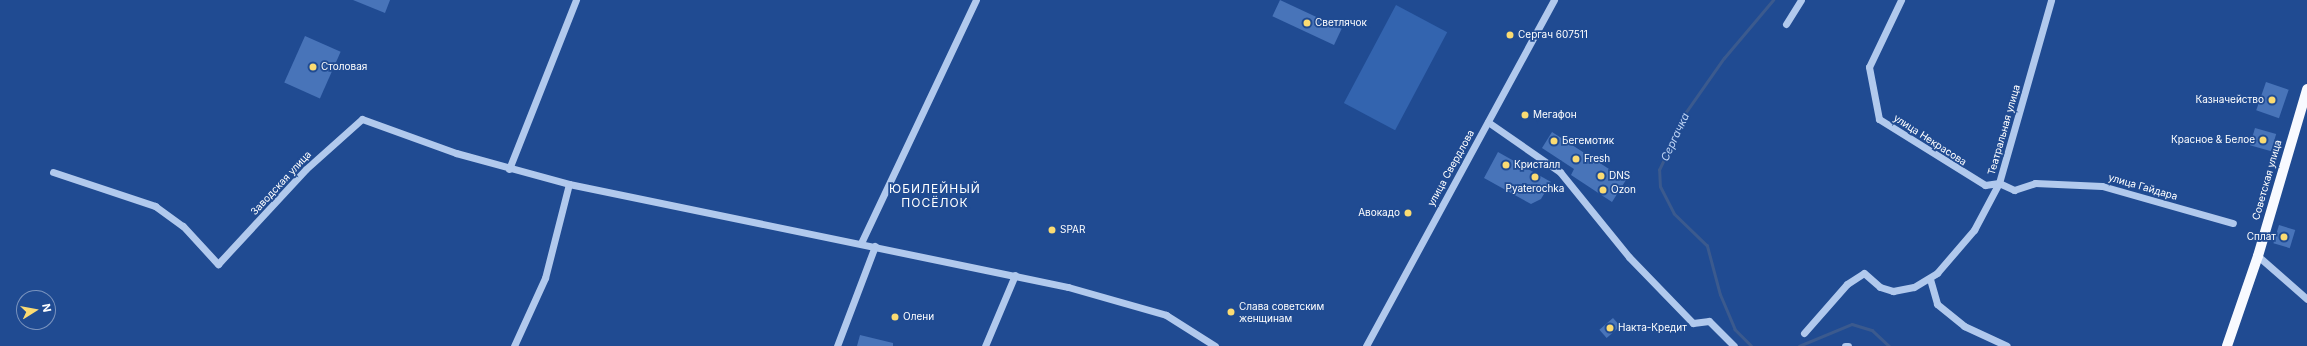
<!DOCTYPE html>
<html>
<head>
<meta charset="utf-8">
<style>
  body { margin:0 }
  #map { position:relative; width:2307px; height:346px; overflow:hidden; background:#204b92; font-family:Inter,sans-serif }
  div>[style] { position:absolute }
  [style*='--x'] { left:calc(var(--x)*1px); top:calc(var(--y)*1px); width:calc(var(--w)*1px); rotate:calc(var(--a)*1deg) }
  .green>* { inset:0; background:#3364af; transform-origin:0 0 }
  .stream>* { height:2.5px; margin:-1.25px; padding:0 1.25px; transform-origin:1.25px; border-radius:1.25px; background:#3b5a8e }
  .building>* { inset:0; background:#4874b9; transform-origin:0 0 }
  .minor>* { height:7px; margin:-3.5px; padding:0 3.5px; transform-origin:3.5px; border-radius:3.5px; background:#b1c9ed }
  .major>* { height:10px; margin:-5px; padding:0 5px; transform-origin:5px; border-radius:5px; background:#f8faff }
  .dots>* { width:11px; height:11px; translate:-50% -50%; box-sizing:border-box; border:2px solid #204b92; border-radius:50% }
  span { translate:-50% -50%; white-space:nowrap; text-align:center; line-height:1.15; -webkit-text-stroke:3.5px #204b92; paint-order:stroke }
  .poi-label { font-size:10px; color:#fff }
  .left { translate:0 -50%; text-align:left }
  .right { translate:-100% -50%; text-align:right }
  .street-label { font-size:10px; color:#fff }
  .water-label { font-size:11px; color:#bdd3f4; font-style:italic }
  .quarter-label { font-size:12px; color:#fff; letter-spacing:1px }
  .north { position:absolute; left:16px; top:290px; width:40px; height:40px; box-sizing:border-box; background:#204b92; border:1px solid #7993be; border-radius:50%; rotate:79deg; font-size:11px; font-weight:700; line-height:16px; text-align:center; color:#fff }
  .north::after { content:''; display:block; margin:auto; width:14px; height:18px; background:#fbdb72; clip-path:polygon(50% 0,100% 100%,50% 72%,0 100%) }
</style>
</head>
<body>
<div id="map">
  <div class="green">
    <div style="left:1396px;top:5px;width:58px;height:111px;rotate:28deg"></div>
  </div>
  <div class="stream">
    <div style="--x:1751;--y:346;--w:23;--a:-135"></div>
    <div style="--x:1735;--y:330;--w:38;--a:-113"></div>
    <div style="--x:1720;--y:295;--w:51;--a:-104.9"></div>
    <div style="--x:1707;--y:246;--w:46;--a:-135.9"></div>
    <div style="--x:1674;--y:214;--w:30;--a:-117"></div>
    <div style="--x:1660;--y:187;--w:17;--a:-93"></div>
    <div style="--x:1659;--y:170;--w:64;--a:-65"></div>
    <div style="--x:1686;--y:112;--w:66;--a:-54.9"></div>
    <div style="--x:1724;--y:58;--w:76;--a:-49.8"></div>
    <div style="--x:1799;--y:346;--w:57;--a:-22.5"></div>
    <div style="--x:1852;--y:324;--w:21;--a:17"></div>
    <div style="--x:1872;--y:330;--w:23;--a:43"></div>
  </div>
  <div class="building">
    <div style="clip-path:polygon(353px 0,390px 0,385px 13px)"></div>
    <div style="left:1280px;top:0;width:68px;height:18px;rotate:25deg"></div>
    <div style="left:305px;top:36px;width:39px;height:51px;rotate:24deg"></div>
    <div style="left:2266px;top:82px;width:24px;height:30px;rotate:19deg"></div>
    <div style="left:2255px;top:128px;width:22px;height:18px;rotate:16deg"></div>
    <div style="clip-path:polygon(1552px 132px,1626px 180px,1612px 202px,1571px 175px,1574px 169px,1542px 148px)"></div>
    <div style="clip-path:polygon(1498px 152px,1551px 182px,1541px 199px,1531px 204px,1484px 178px)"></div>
    <div style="left:2279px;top:225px;width:17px;height:19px;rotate:17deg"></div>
    <div style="left:1613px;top:318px;width:11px;height:18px;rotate:49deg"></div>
    <div style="clip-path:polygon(860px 335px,893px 343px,893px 346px,857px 346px)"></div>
  </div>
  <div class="minor">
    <div style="--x:1901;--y:0;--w:74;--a:115.5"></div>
    <div style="--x:1869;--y:67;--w:53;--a:79.1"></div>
    <div style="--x:1879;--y:119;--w:125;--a:31.9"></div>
    <div style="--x:1985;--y:185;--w:14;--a:-8"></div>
    <div style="--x:1999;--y:183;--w:17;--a:25"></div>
    <div style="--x:2014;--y:190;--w:22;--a:-18"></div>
    <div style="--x:2035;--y:183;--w:67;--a:2.6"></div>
    <div style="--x:2102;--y:186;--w:136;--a:15.8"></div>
    <div style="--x:1786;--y:24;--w:28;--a:-58"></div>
    <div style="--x:1488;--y:122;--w:88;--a:34.8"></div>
    <div style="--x:1560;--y:172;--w:109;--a:50.9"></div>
    <div style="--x:1629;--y:257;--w:92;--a:45.9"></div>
    <div style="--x:1693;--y:323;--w:16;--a:-7"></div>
    <div style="--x:1709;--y:321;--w:35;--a:45"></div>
    <div style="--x:509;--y:169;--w:182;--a:-68.4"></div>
    <div style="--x:53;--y:172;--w:108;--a:18.4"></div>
    <div style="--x:155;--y:206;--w:34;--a:36"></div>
    <div style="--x:183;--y:226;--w:52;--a:47.4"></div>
    <div style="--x:218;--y:264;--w:129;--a:-47.2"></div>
    <div style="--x:306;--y:169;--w:75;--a:-41.8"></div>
    <div style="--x:362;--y:119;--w:100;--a:19.9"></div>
    <div style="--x:456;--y:153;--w:117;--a:15.3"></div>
    <div style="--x:569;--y:184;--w:510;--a:11.66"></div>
    <div style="--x:1068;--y:287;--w:102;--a:15.9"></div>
    <div style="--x:1166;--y:315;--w:58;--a:32.3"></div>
    <div style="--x:861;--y:243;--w:269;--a:-64.7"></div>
    <div style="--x:2258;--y:256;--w:65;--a:41.3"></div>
    <div style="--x:1930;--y:279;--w:26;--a:74"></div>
    <div style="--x:1937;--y:304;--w:35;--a:39"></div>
    <div style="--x:1964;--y:326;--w:47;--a:24.9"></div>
    <div style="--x:1804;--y:333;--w:65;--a:-48.7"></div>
    <div style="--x:1847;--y:284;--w:20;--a:-33"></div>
    <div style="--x:1864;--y:273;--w:21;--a:41"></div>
    <div style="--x:1880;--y:287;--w:14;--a:17"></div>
    <div style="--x:1893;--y:291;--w:21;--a:-11"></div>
    <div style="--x:1914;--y:287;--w:27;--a:-31"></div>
    <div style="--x:1937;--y:273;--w:57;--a:-49.3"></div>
    <div style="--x:1974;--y:230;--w:53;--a:-62"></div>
    <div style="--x:1999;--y:183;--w:190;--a:-74.1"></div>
    <div style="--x:514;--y:346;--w:75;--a:-65.5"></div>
    <div style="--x:545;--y:278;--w:97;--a:-75.7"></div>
    <div style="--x:837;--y:346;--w:107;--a:-69.2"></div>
    <div style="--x:985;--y:346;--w:77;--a:-67.1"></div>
    <div style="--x:1366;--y:346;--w:394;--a:-61.5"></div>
    <div style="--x:1845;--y:346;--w:3;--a:0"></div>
  </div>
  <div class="major">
    <div style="--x:2227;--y:346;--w:95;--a:-71"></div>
    <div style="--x:2258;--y:256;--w:174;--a:-73.6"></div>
  </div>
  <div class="dots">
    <div style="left:1307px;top:23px;background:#fbdb72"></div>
    <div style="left:1510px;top:35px;background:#fbdb72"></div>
    <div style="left:313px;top:67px;background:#fbdb72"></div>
    <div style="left:2272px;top:100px;background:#fbdb72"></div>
    <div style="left:1525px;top:115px;background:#fbdb72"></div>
    <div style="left:2263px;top:140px;background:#fbdb72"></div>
    <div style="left:1554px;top:141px;background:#fbdb72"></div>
    <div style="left:1576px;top:159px;background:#fbdb72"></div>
    <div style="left:1506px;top:165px;background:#fbdb72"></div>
    <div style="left:1601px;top:176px;background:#fbdb72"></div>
    <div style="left:1535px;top:177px;background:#fbdb72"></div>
    <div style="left:1603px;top:190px;background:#fbdb72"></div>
    <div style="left:1408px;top:213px;background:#fbdb72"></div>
    <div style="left:1052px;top:230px;background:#fbdb72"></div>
    <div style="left:2284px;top:237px;background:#fbdb72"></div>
    <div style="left:1231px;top:312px;background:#fbdb72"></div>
    <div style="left:895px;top:317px;background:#fbdb72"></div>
    <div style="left:1610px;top:328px;background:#fbdb72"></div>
  </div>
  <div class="poi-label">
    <span class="left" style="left:1315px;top:23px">Светлячок</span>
    <span class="left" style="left:1518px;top:35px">Сергач 607511</span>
    <span class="left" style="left:321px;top:67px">Столовая</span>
    <span class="right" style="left:2264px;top:100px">Казначейство</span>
    <span class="left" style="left:1533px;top:115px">Мегафон</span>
    <span class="right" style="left:2255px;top:140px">Красное &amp; Белое</span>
    <span class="left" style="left:1562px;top:141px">Бегемотик</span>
    <span class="left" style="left:1584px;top:159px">Fresh</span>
    <span class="left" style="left:1514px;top:165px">Кристалл</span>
    <span class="left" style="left:1609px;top:176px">DNS</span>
    <span style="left:1535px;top:189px">Pyaterochka</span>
    <span class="left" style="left:1611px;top:190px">Ozon</span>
    <span class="right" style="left:1400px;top:213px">Авокадо</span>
    <span class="left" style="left:1060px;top:230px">SPAR</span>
    <span class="right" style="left:2276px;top:237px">Сплат</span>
    <span class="left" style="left:1239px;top:312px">Слава советским<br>женщинам</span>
    <span class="left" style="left:903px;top:317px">Олени</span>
    <span class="left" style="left:1618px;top:328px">Накта-Кредит</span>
  </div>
  <div class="street-label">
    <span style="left:2004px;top:130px;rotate:-74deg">Театральная улица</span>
    <span style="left:1930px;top:140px;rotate:33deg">улица Некрасова</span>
    <span style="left:1451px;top:168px;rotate:-61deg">улица Свердлова</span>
    <span style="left:2267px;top:180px;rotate:-74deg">Советская улица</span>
    <span style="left:281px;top:183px;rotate:-47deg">Заводская улица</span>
    <span style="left:2143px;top:187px;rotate:16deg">улица Гайдара</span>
  </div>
  <div class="water-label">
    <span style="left:1675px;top:137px;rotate:-65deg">Сергачка</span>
  </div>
  <div class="quarter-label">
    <span style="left:935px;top:196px">ЮБИЛЕЙНЫЙ<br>ПОСЁЛОК</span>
  </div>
  <div class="north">N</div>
</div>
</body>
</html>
